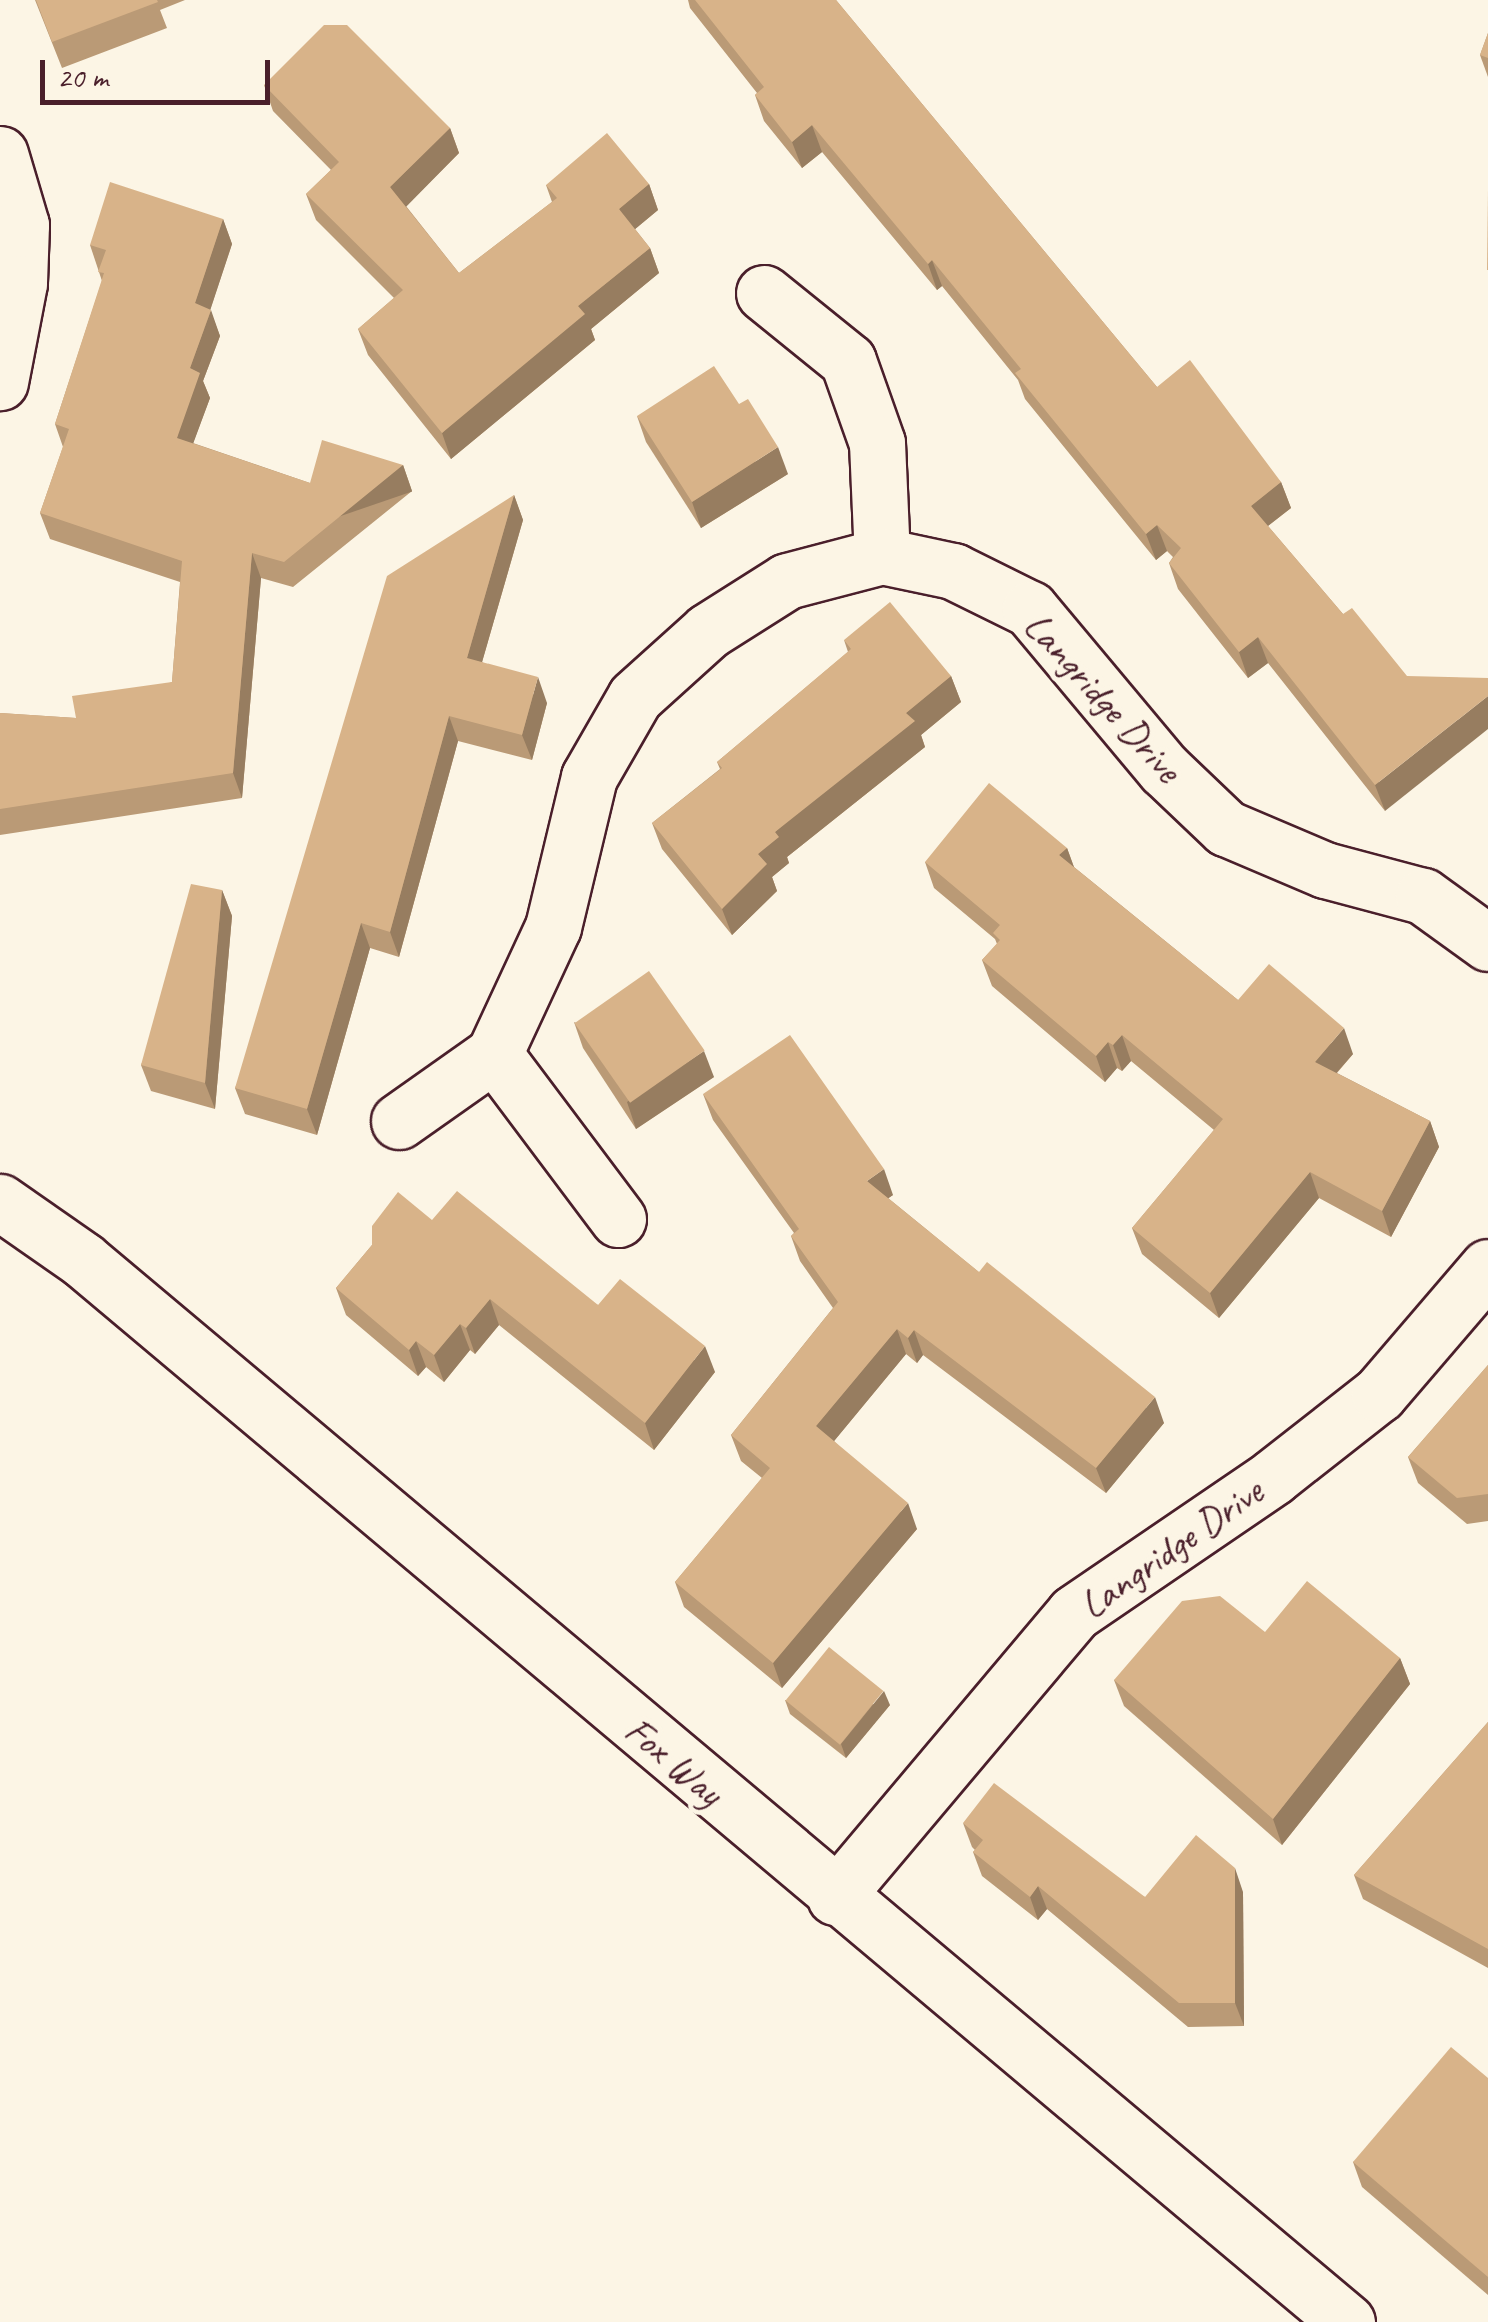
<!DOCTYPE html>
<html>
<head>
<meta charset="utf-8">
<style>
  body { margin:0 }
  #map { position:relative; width:1488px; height:2322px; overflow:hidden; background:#fcf5e5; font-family:Caveat,sans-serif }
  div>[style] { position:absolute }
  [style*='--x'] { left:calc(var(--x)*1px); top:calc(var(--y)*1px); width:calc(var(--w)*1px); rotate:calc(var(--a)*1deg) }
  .roads { filter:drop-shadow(2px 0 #4a1f2b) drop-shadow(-2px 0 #4a1f2b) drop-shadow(0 2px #4a1f2b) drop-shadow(0 -2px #4a1f2b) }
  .minor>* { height:55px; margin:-27.5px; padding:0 27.5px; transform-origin:27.5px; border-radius:27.5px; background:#fcf5e5 }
  .wall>* { inset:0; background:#ba9a76 }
  .shaded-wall>* { inset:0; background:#977d60; transform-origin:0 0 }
  .building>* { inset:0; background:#d8b389; transform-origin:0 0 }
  span { translate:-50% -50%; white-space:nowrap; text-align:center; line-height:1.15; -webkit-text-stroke:10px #fcf5e5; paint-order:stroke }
  .street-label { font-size:40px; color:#4a1f2b }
  .scale { position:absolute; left:40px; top:60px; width:230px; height:45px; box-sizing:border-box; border:5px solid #4a1f2b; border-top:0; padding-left:12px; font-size:30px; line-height:35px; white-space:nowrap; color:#4a1f2b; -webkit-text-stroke:8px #fcf5e5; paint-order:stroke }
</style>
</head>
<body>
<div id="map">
  <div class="roads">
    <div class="minor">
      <div style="--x:0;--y:154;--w:74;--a:73.5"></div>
      <div style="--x:21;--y:225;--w:58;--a:92"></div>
      <div style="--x:19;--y:283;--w:101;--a:100.9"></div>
      <div style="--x:764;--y:293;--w:108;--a:39"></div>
      <div style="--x:848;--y:361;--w:87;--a:70.5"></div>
      <div style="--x:877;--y:443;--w:113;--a:87.5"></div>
      <div style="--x:399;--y:1121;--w:116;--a:-35.2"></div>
      <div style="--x:0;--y:1202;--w:101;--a:34.9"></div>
      <div style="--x:83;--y:1260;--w:1651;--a:40.04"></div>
      <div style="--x:618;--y:1219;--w:206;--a:-126.9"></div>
      <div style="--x:494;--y:1054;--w:140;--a:-65.1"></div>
      <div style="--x:553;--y:927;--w:154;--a:-76.5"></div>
      <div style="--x:589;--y:777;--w:92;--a:-60.1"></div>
      <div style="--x:635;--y:697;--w:98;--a:-42.1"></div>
      <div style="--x:708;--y:631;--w:93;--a:-32.3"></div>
      <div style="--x:787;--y:581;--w:98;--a:-14.7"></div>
      <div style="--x:882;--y:556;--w:73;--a:11.9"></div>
      <div style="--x:953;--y:571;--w:86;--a:26.3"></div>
      <div style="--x:1030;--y:609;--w:209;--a:50.1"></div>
      <div style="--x:1164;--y:769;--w:86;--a:43.6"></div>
      <div style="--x:1226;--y:828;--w:108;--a:23"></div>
      <div style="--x:1325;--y:870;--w:101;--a:14.9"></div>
      <div style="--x:1423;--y:896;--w:80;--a:35.9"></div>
      <div style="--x:835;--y:1897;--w:371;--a:-49.9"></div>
      <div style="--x:1074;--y:1613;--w:241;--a:-34.3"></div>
      <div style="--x:1273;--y:1477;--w:135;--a:-38.1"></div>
      <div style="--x:1379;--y:1394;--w:167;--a:-49.4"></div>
    </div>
  </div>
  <div class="wall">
    <div style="clip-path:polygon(35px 0,185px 0,160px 10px,167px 28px,62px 68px)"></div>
    <div style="clip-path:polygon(688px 0,836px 0,1157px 387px,1281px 482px,1291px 508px,1268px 526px,1343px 614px,1385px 811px,1268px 663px,1248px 678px,1178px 589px,1169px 563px,1173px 557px,1167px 551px,1156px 560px,1025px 399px,1018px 380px,942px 286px,937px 290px,822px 152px,802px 168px,764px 121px,755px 95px,757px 93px,690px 8px)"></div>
    <div style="clip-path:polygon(1488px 33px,1488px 77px,1480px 55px)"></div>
    <div style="clip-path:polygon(264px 85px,450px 128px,459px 153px,406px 206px,459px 273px,552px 202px,546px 185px,649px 184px,658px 210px,635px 229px,650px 248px,659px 273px,591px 329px,595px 340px,451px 459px,368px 355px,358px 329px,394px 298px,316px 220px,306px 194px,331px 170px,273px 111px)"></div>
    <div style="clip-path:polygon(223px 219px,232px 244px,210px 310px,220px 336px,203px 381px,210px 398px,193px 443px,310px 483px,403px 465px,412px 491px,293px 587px,261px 578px,242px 798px,0 835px,0 713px,76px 718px,172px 682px,180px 582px,50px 539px,40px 513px,63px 447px,55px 424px,102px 281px,90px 245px)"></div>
    <div style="clip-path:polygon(637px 416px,788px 474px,701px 528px,646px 442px)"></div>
    <div style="clip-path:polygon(514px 495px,523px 520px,482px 662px,547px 703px,532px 760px,458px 741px,399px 957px,370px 948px,317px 1135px,245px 1114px,235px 1088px)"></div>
    <div style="clip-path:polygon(844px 640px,951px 676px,961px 702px,921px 735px,925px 747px,787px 857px,789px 863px,772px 877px,777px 891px,732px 935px,662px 849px,652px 823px,720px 769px,717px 762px,848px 652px)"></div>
    <div style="clip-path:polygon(1067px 848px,1074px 867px,1238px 1000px,1353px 1054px,1337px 1073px,1430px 1121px,1439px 1147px,1391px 1237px,1319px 1198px,1219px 1318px,1142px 1254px,1132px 1228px,1214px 1130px,1131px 1061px,1122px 1071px,1117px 1068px,1105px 1082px,992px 986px,982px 960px,997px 944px,995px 939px,934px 888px,925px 862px)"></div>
    <div style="clip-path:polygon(222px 890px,232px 916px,215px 1109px,151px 1091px,141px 1065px)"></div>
    <div style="clip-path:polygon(574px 1022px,714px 1077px,636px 1129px,583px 1048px)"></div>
    <div style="clip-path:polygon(703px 1094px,893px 1195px,888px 1198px,1164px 1423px,1106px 1493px,923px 1355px,917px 1363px,906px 1354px,834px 1441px,917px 1529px,782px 1688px,684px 1607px,675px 1582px,762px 1478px,741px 1461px,731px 1435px,833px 1308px,800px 1261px,791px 1236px,794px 1233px,713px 1120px)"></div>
    <div style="clip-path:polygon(432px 1220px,598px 1305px,715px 1372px,654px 1450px,499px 1325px,475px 1354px,470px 1350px,444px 1382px,426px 1367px,418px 1376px,346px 1315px,336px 1288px,372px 1245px)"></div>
    <div style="clip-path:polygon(1488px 1365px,1488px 1521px,1467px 1524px,1418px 1483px,1408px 1457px)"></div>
    <div style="clip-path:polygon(1265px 1632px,1400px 1658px,1410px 1684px,1282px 1845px,1124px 1706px,1114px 1680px)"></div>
    <div style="clip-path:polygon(785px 1700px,890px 1705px,846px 1758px,790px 1714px)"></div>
    <div style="clip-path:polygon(1488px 1722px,1488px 1968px,1363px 1899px,1354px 1875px)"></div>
    <div style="clip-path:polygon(963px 1823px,1145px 1897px,1243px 1892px,1244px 2026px,1188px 2027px,1047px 1909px,1038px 1920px,982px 1876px,973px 1852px,975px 1850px,972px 1847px)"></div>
    <div style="clip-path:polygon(1488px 2078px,1488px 2295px,1362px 2187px,1353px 2162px)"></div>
  </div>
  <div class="shaded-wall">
    <div style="clip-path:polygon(812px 125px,822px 152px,802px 168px,792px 142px)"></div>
    <div style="clip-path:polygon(450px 128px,459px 153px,400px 213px,390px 187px)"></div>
    <div style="clip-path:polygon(649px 184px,658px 210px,628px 235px,619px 209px)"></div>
    <div style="clip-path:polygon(223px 219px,232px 244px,204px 329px,195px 303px)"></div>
    <div style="clip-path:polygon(650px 248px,659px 273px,591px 329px,595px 340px,451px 459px,442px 433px,578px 306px)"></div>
    <div style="clip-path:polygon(932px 260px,942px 286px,937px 290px,928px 264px)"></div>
    <div style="clip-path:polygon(211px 310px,220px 336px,203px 381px,210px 398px,186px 463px,177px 438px,190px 368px)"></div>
    <div style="clip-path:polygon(778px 447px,788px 474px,701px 528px,692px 502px)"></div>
    <div style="left:403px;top:465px;width:28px;height:154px;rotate:71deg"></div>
    <div style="clip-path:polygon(1281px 482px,1291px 508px,1260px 532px,1251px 506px)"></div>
    <div style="clip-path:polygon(514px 495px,523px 520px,476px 683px,467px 658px)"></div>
    <div style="clip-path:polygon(1157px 525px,1167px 551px,1156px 560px,1146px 534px)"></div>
    <div style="clip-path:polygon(252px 553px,261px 578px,242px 798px,233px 773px)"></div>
    <div style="clip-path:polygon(1258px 637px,1268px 663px,1248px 678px,1239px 652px)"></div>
    <div style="clip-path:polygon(951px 676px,961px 702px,921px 735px,925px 747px,787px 857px,789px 863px,772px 877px,777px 891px,732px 935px,722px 909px,758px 854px,775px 832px,906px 713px)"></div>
    <div style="clip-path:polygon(538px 677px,547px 703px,532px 760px,522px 735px)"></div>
    <div style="clip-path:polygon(1488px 696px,1488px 729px,1385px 811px,1375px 785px)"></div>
    <div style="clip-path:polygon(449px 716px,458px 741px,399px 957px,390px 932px)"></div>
    <div style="clip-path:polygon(1067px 848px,1076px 873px,1059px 855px)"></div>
    <div style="clip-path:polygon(222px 890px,232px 916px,215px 1109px,205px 1083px)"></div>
    <div style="clip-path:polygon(361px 923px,370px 948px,317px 1135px,307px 1109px)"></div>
    <div style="clip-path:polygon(1344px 1028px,1353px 1054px,1324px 1087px,1315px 1062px)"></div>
    <div style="clip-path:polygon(1122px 1035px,1131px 1061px,1122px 1071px,1113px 1045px)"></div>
    <div style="clip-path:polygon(1108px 1042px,1117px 1068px,1105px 1082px,1096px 1056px)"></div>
    <div style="clip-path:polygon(704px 1051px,714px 1077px,636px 1129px,627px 1102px)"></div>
    <div style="clip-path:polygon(1430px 1121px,1439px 1147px,1391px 1237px,1382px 1211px)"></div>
    <div style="clip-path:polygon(884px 1169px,893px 1195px,876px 1207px,867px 1181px)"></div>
    <div style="clip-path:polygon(1310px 1172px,1319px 1198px,1219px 1318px,1210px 1293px)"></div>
    <div style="clip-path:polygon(490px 1299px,499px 1325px,475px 1354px,466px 1328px)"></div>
    <div style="clip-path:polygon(460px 1324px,470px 1350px,444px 1382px,434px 1355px)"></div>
    <div style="clip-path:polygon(897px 1329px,906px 1354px,825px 1452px,816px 1426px)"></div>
    <div style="clip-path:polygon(914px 1330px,923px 1355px,917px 1363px,908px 1338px)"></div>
    <div style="clip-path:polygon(416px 1341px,426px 1367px,418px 1376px,409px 1350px)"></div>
    <div style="clip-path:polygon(705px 1346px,715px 1372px,654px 1450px,645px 1423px)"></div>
    <div style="clip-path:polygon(1155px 1397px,1164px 1423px,1106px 1493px,1096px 1468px)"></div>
    <div style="clip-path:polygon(908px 1503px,917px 1529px,782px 1688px,773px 1663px)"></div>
    <div style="clip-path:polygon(1400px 1658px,1410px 1684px,1282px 1845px,1273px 1819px)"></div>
    <div style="clip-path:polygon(884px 1691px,890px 1705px,846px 1758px,841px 1744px)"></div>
    <div style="clip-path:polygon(1235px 1868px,1243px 1892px,1244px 2026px,1235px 2003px)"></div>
    <div style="clip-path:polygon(1038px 1886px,1047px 1909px,1038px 1920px,1030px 1897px)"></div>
  </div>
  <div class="building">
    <div style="clip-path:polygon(36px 0,157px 0,158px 2px,52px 42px)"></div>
    <div style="clip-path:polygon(695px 0,836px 0,1157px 387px,1190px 360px,1281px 482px,1251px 506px,1343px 614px,1352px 608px,1407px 676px,1488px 678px,1488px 696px,1375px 785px,1258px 637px,1239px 652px,1169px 563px,1181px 548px,1157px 525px,1146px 534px,1015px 373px,1021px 369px,932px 260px,928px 264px,812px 125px,792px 142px,755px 95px,764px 87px)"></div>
    <div style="clip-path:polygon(324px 25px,347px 25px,450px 128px,390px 187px,459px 273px,557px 198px,546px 185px,607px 133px,649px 184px,619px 209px,650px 248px,578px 306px,585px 314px,442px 433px,358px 329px,403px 290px,306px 194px,339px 162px,264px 85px)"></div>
    <div style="clip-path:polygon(1488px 33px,1488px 58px,1480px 55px)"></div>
    <div style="clip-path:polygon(110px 182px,223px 219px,195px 303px,211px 310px,190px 368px,200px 373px,177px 438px,310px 483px,322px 440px,403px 465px,284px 562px,252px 553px,233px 773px,0 809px,0 713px,76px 718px,72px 696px,172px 682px,182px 561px,40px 513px,69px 429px,55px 424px,104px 273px,98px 272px,106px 250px,90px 245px)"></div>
    <div style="clip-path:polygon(1488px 189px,1488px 270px,1487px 270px)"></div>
    <div style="clip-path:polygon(714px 366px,739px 404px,748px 399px,778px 447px,692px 502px,637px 416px)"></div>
    <div style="clip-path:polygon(514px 495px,467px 658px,538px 677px,522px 735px,449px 716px,390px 932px,361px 923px,307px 1109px,235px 1088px,387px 576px)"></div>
    <div style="clip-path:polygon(890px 602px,951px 676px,906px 713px,915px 721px,775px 832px,779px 837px,758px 854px,767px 864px,722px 909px,652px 823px,722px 768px,717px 762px,851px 649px,844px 640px)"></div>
    <div style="clip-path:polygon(989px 783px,1067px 848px,1059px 855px,1238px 1000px,1269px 964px,1344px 1028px,1315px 1062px,1430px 1121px,1382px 1211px,1310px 1172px,1210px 1293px,1132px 1228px,1223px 1119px,1122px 1035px,1113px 1045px,1108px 1042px,1096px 1056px,982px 960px,1000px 940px,993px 933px,1000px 925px,925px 862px)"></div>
    <div style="clip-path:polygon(191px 884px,222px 890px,205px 1083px,141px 1065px)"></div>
    <div style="left:649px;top:971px;width:97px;height:91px;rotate:55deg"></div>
    <div style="clip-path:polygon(790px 1035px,884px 1169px,867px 1181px,979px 1272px,987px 1262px,1155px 1397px,1096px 1468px,914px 1330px,908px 1338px,897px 1329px,816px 1426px,908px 1503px,773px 1663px,675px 1582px,770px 1468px,731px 1435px,838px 1302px,791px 1236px,799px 1229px,703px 1094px)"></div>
    <div style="clip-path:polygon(457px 1191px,598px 1305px,620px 1279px,705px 1346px,645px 1423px,490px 1299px,466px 1328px,460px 1324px,434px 1355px,416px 1341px,409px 1350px,336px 1288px,372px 1245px,372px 1226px,398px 1192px,432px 1220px)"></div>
    <div style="clip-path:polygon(1488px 1365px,1488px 1494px,1457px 1498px,1408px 1457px)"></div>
    <div style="clip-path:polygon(1307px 1581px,1400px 1658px,1273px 1819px,1114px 1680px,1182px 1601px,1220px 1596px,1265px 1632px)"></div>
    <div style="left:829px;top:1647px;width:70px;height:69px;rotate:39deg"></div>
    <div style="clip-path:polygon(1488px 1722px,1488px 1949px,1354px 1875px)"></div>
    <div style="clip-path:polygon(994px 1783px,1145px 1897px,1196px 1835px,1235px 1868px,1235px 2003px,1179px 2003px,1038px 1886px,1030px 1897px,973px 1852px,983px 1840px,963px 1823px)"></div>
    <div style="clip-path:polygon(1451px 2047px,1488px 2078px,1488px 2277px,1353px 2162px)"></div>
  </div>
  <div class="street-label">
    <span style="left:1103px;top:697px;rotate:48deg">Langridge Drive</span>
    <span style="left:1171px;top:1548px;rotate:-35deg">Langridge Drive</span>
    <span style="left:674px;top:1761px;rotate:40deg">Fox Way</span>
  </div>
  <div class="scale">20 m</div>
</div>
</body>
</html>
